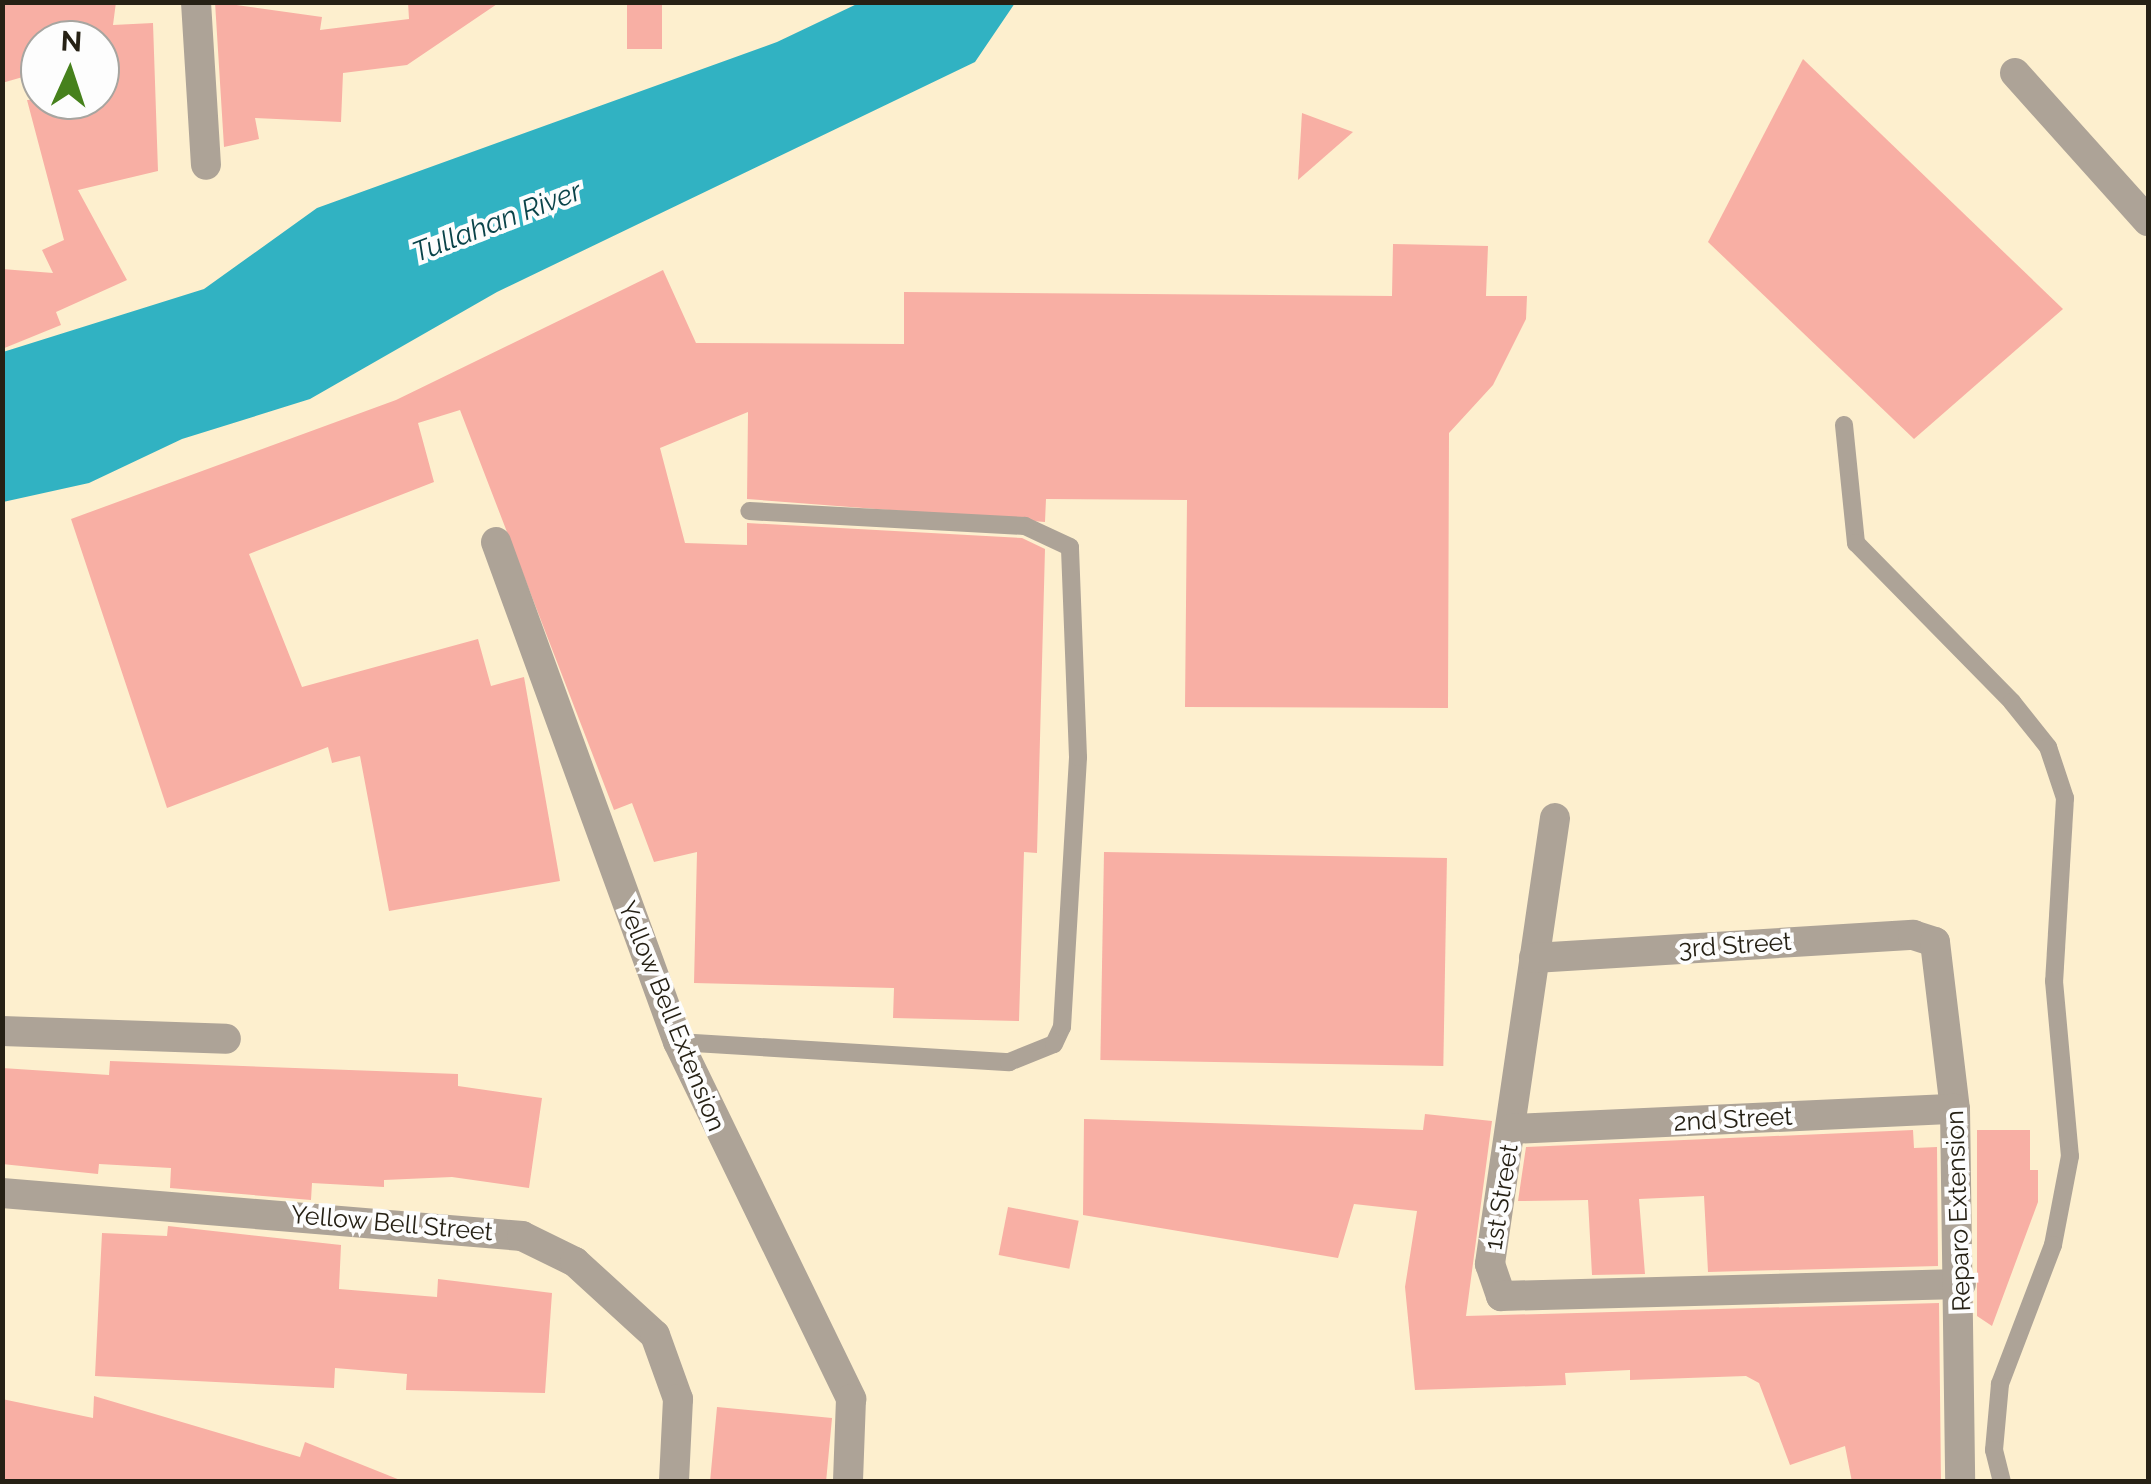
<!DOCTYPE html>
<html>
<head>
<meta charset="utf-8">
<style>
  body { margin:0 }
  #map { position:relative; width:2151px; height:1484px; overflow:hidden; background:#fdefce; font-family:Raleway,sans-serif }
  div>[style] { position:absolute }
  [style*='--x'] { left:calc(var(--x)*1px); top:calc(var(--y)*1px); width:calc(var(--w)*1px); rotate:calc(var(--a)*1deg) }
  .water>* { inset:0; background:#31b2c2 }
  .building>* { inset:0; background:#f8afa4; transform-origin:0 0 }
  .lane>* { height:18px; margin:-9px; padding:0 9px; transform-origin:9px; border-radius:9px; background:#ada397 }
  .street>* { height:30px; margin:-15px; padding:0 15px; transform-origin:15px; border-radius:15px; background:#ada397 }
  span { translate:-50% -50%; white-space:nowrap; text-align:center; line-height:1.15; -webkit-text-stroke:8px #fdfdfd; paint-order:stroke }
  .street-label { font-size:25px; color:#262115 }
  .water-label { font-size:28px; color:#0a4349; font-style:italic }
  .frame { position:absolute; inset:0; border:5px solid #262115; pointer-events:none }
  .north { position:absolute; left:20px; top:20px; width:100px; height:100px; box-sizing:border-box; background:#fdfdfd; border:2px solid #a7a5a0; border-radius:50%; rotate:3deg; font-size:28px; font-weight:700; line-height:40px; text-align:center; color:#262115 }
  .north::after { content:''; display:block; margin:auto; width:35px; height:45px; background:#46811c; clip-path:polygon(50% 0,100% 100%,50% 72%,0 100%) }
</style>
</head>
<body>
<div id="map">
  <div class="water">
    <div style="clip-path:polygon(859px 3px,1015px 3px,975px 62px,497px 292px,310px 399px,182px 439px,89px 483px,3px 502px,3px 352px,204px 289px,317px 208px,777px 42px)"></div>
  </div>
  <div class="building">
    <div style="clip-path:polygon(2px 2px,116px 2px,113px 25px,153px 23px,158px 171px,78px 190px,127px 280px,56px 312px,61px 325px,2px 349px,2px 269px,53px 273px,42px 250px,64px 240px,27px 100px,100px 100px,100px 40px,40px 40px,40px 72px,2px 83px)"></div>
    <div style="clip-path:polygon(215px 2px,322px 17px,320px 30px,409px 19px,408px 2px,500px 2px,407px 65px,343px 73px,341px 122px,255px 118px,259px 139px,224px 147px)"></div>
    <div style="left:627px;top:2px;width:35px;height:47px"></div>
    <div style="clip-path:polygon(1803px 59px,2063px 309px,1914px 439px,1708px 242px)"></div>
    <div style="clip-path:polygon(1302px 113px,1353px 132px,1298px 180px)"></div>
    <div style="clip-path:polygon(1393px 244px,1488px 246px,1486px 296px,1527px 296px,1526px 319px,1493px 385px,1449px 433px,1448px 708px,1185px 707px,1187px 500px,1046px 499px,1045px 522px,747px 499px,748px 412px,660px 448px,685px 543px,747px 545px,747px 523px,1022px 538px,1045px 549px,1037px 853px,1024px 852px,1019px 1021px,893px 1018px,894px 988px,694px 983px,697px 852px,654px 862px,632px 803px,614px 810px,460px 410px,418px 423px,434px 482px,249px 554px,302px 687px,478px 639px,491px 686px,524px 677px,560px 881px,389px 911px,360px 756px,332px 763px,328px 747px,167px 808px,71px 519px,396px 400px,663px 270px,696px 343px,904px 344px,904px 292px,1392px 296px)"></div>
    <div style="left:1104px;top:852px;width:343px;height:208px;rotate:1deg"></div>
    <div style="clip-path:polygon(110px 1061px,458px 1074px,458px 1086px,542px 1098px,529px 1188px,452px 1177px,384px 1180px,384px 1187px,312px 1183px,311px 1200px,170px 1188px,171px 1168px,99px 1164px,98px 1174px,2px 1164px,2px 1068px,109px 1075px)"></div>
    <div style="clip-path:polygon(1425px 1114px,1492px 1121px,1466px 1316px,1939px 1303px,1941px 1482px,1852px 1482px,1845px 1446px,1790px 1465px,1759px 1383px,1746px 1376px,1630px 1380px,1630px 1370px,1565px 1373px,1566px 1385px,1415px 1390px,1405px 1287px,1417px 1211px,1354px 1204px,1338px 1258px,1083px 1215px,1084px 1119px,1423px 1130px)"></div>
    <div style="clip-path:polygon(1913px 1130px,1914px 1148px,1937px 1147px,1938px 1266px,1708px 1272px,1704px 1196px,1639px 1199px,1645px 1274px,1592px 1275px,1588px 1200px,1518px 1201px,1526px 1147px)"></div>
    <div style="clip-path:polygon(1977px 1130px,2030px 1130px,2030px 1170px,2038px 1170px,2038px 1202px,1992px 1326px,1977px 1316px)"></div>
    <div style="left:1008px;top:1207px;width:72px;height:49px;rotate:11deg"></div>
    <div style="clip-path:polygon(168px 1226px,341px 1245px,339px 1289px,437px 1297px,438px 1279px,552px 1293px,545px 1393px,406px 1390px,407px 1374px,335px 1368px,334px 1388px,95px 1376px,102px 1233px,167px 1236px)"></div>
    <div style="clip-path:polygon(94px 1396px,300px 1457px,305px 1442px,405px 1482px,2px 1482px,2px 1399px,93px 1418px)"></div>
    <div style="clip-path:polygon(717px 1407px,832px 1418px,826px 1482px,710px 1482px)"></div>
  </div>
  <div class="lane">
    <div style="--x:1844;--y:425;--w:119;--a:84.2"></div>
    <div style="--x:1856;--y:543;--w:223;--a:45.5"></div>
    <div style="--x:2012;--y:702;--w:58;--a:51.3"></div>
    <div style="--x:2048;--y:747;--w:54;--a:71.6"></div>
    <div style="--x:2065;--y:798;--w:183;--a:93.4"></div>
    <div style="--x:2054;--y:981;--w:176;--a:84.8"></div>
    <div style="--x:2070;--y:1156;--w:91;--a:100.8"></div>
    <div style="--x:2053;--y:1245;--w:149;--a:110.9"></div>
    <div style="--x:2000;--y:1384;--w:66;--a:95.2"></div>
    <div style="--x:1994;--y:1450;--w:33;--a:76"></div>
    <div style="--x:678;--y:1042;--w:332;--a:3.5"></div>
    <div style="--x:1009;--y:1062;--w:48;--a:-21.8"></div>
    <div style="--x:1054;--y:1044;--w:19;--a:-65"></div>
    <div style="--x:1062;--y:1027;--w:270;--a:-86.6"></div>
    <div style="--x:1078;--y:757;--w:210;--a:-92.2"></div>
    <div style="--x:1070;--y:547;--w:50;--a:-155"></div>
    <div style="--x:1025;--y:526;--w:276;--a:-176.9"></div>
  </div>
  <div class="street">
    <div style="--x:196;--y:2;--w:163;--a:86.5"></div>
    <div style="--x:2015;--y:73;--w:199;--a:48.1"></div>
    <div style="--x:496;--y:542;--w:532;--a:70"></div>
    <div style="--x:678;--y:1042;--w:397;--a:64.1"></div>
    <div style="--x:851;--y:1399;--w:83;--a:92.1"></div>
    <div style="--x:1555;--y:818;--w:451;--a:98.3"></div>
    <div style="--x:1490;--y:1264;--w:34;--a:71"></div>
    <div style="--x:1501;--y:1296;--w:460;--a:-1.5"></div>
    <div style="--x:1534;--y:958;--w:380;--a:-3.5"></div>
    <div style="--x:1913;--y:935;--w:23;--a:18"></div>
    <div style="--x:1935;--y:942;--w:168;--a:83.2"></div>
    <div style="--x:1955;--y:1109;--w:373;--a:89.2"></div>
    <div style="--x:2;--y:1031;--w:224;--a:2"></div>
    <div style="--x:1511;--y:1129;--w:444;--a:-2.6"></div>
    <div style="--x:2;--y:1193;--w:522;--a:4.73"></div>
    <div style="--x:522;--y:1236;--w:59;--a:26.1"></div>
    <div style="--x:575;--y:1262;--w:108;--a:42.4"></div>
    <div style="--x:655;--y:1335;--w:68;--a:70.2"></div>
    <div style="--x:678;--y:1399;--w:83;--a:92.8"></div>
  </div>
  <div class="street-label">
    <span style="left:1735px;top:945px;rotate:-4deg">3rd Street</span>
    <span style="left:672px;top:1016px;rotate:68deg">Yellow Bell Extension</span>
    <span style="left:1733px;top:1119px;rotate:-3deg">2nd Street</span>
    <span style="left:1501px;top:1197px;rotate:-81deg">1st Street</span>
    <span style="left:1958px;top:1211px;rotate:-92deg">Reparo Extension</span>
    <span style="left:392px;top:1223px;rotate:5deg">Yellow Bell Street</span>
  </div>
  <div class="water-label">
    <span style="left:497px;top:222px;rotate:-21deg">Tullahan River</span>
  </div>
  <div class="frame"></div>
  <div class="north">N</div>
</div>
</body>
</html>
